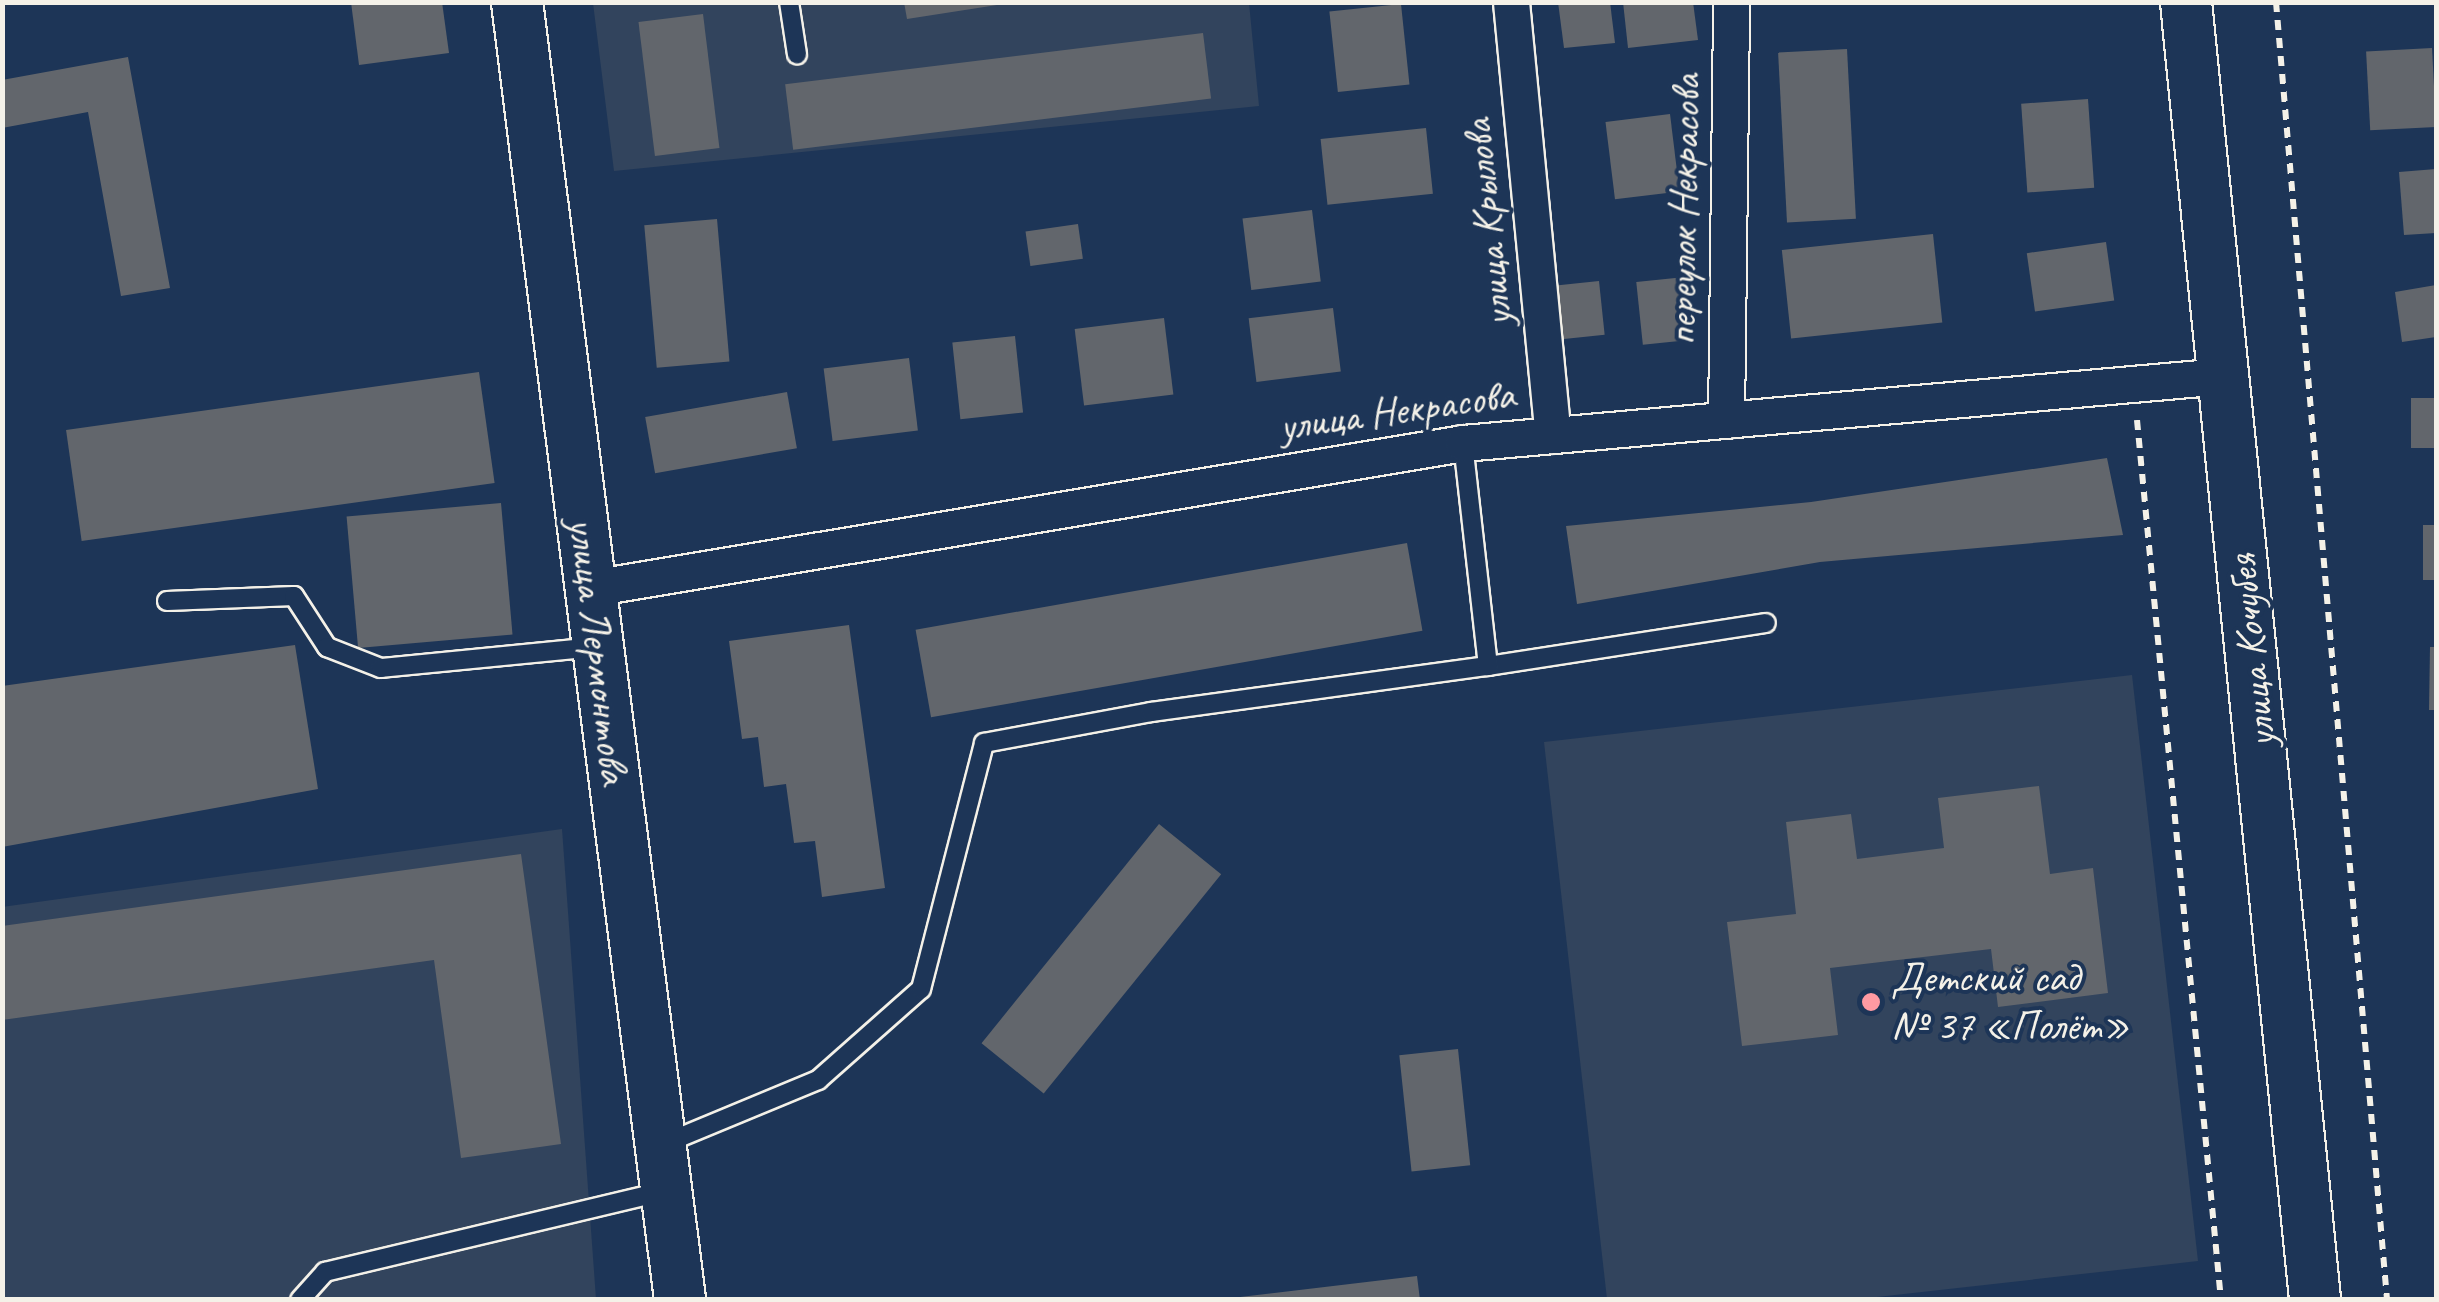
<!DOCTYPE html>
<html>
<head>
<meta charset="utf-8">
<style>
  body { margin:0 }
  #map { position:relative; width:2439px; height:1302px; overflow:hidden; background:#1d3557; font-family:Caveat,sans-serif }
  div>[style] { position:absolute }
  [style*='--x'] { left:calc(var(--x)*1px); top:calc(var(--y)*1px); width:calc(var(--w)*1px); rotate:calc(var(--a)*1deg) }
  .built>* { inset:0; background:#32445d }
  .building>* { inset:0; background:#62666c; transform-origin:0 0 }
  .path>* { height:6px; margin-top:-3px; transform-origin:0; background:repeating-linear-gradient(90deg,#f4f1e8 0 10px,transparent 0 18px) }
  .roads { filter:drop-shadow(2px 0 #f4f1e8) drop-shadow(-2px 0 #f4f1e8) drop-shadow(0 2px #f4f1e8) drop-shadow(0 -2px #f4f1e8) }
  .lane>* { height:18px; margin:-9px; padding:0 9px; transform-origin:9px; border-radius:9px; background:#1d3557 }
  .street>* { height:35px; margin:-17.5px; padding:0 17.5px; transform-origin:17.5px; border-radius:17.5px; background:#1d3557 }
  .secondary>* { height:50px; margin:-25px; padding:0 25px; transform-origin:25px; border-radius:25px; background:#1d3557 }
  .dots>* { width:28px; height:28px; translate:-50% -50%; box-sizing:border-box; border:5px solid #1d3557; border-radius:50% }
  span { translate:-50% -50%; white-space:nowrap; text-align:center; line-height:1.15; -webkit-text-stroke:8px #1d3557; paint-order:stroke }
  .street-label { font-size:42px; color:#f4f1e8 }
  .poi-label { font-size:42px; color:#f4f1e8 }
  .left { translate:0 -50%; text-align:left }
  .frame { position:absolute; inset:0; border:5px solid #f4f1e8; pointer-events:none }
</style>
</head>
<body>
<div id="map">
  <div class="built">
    <div style="clip-path:polygon(593px 3px,1249px 3px,1259px 106px,614px 171px)"></div>
    <div style="clip-path:polygon(2132px 675px,2198px 1261px,1859px 1299px,1607px 1299px,1544px 742px)"></div>
    <div style="clip-path:polygon(562px 829px,596px 1299px,3px 1299px,2px 907px)"></div>
  </div>
  <div class="building">
    <div style="clip-path:polygon(351px 2px,442px 2px,449px 53px,359px 65px)"></div>
    <div style="clip-path:polygon(904px 2px,997px 2px,997px 5px,907px 19px)"></div>
    <div style="clip-path:polygon(1558px 2px,1610px 2px,1615px 43px,1564px 48px)"></div>
    <div style="clip-path:polygon(1623px 2px,1693px 2px,1698px 40px,1628px 48px)"></div>
    <div style="left:1401px;top:4px;width:81px;height:72px;rotate:84deg"></div>
    <div style="left:703px;top:14px;width:135px;height:65px;rotate:83deg"></div>
    <div style="left:1203px;top:33px;width:66px;height:421px;rotate:83deg"></div>
    <div style="left:2432px;top:48px;width:79px;height:66px;rotate:87deg"></div>
    <div style="left:1847px;top:49px;width:170px;height:69px;rotate:87deg"></div>
    <div style="clip-path:polygon(128px 57px,170px 288px,121px 296px,88px 112px,2px 128px,2px 80px)"></div>
    <div style="left:2088px;top:99px;width:89px;height:67px;rotate:86deg"></div>
    <div style="left:1670px;top:114px;width:78px;height:65px;rotate:83deg"></div>
    <div style="left:1426px;top:128px;width:66px;height:106px;rotate:84deg"></div>
    <div style="clip-path:polygon(2436px 169px,2436px 233px,2404px 235px,2399px 172px)"></div>
    <div style="left:1312px;top:210px;width:72px;height:70px;rotate:83deg"></div>
    <div style="left:717px;top:219px;width:143px;height:73px;rotate:85deg"></div>
    <div style="left:1078px;top:224px;width:35px;height:53px;rotate:82deg"></div>
    <div style="left:1933px;top:234px;width:89px;height:152px;rotate:84deg"></div>
    <div style="left:2106px;top:242px;width:59px;height:80px;rotate:82deg"></div>
    <div style="left:1685px;top:277px;width:63px;height:49px;rotate:84deg"></div>
    <div style="left:1599px;top:281px;width:54px;height:48px;rotate:84deg"></div>
    <div style="clip-path:polygon(2436px 285px,2436px 337px,2402px 342px,2395px 292px)"></div>
    <div style="left:1333px;top:308px;width:64px;height:85px;rotate:83deg"></div>
    <div style="left:1164px;top:318px;width:77px;height:90px;rotate:83deg"></div>
    <div style="left:1015px;top:336px;width:77px;height:63px;rotate:84deg"></div>
    <div style="left:909px;top:358px;width:73px;height:86px;rotate:83deg"></div>
    <div style="left:479px;top:372px;width:112px;height:417px;rotate:82deg"></div>
    <div style="left:787px;top:392px;width:57px;height:144px;rotate:80deg"></div>
    <div style="left:2436px;top:398px;width:50px;height:25px;rotate:90deg"></div>
    <div style="clip-path:polygon(2107px 458px,2123px 535px,1820px 562px,1577px 604px,1566px 526px,1811px 502px)"></div>
    <div style="left:501px;top:503px;width:132px;height:155px;rotate:85deg"></div>
    <div style="left:2423px;top:525px;width:13px;height:55px"></div>
    <div style="left:1407px;top:543px;width:89px;height:499px;rotate:80deg"></div>
    <div style="clip-path:polygon(849px 625px,885px 888px,822px 897px,815px 841px,794px 843px,786px 784px,764px 787px,758px 737px,742px 739px,729px 641px)"></div>
    <div style="clip-path:polygon(295px 645px,318px 789px,2px 847px,2px 686px)"></div>
    <div style="clip-path:polygon(2430px 647px,2436px 647px,2436px 710px,2429px 710px)"></div>
    <div style="clip-path:polygon(2039px 786px,2050px 874px,2093px 868px,2108px 993px,1998px 1007px,1991px 949px,1830px 968px,1838px 1035px,1742px 1046px,1727px 922px,1796px 914px,1786px 822px,1851px 814px,1857px 859px,1944px 848px,1938px 798px)"></div>
    <div style="left:1159px;top:824px;width:80px;height:282px;rotate:39deg"></div>
    <div style="clip-path:polygon(521px 854px,561px 1144px,461px 1158px,434px 960px,2px 1020px,2px 926px)"></div>
    <div style="left:1458px;top:1049px;width:117px;height:59px;rotate:84deg"></div>
    <div style="clip-path:polygon(1417px 1276px,1420px 1300px,1240px 1300px,1240px 1297px)"></div>
  </div>
  <div class="path">
    <div style="--x:2276;--y:2;--w:1303;--a:85.11"></div>
    <div style="--x:2137;--y:420;--w:884;--a:84.55"></div>
  </div>
  <div class="roads">
    <div class="lane">
      <div style="--x:789;--y:2;--w:53;--a:81.3"></div>
      <div style="--x:167;--y:601;--w:127;--a:-2.3"></div>
      <div style="--x:294;--y:596;--w:61;--a:57.1"></div>
      <div style="--x:327;--y:647;--w:58;--a:21.3"></div>
      <div style="--x:381;--y:668;--w:214;--a:-5.6"></div>
      <div style="--x:1488;--y:666;--w:281;--a:-8.8"></div>
      <div style="--x:666;--y:1143;--w:165;--a:-22.5"></div>
      <div style="--x:818;--y:1080;--w:137;--a:-41.5"></div>
      <div style="--x:921;--y:989;--w:254;--a:-75.6"></div>
      <div style="--x:984;--y:743;--w:170;--a:-10.5"></div>
      <div style="--x:1151;--y:712;--w:340;--a:-7.8"></div>
      <div style="--x:1488;--y:666;--w:224;--a:-96.4"></div>
      <div style="--x:300;--y:1300;--w:38;--a:-48"></div>
      <div style="--x:325;--y:1272;--w:349;--a:-13.4"></div>
    </div>
    <div class="street">
      <div style="--x:1511;--y:2;--w:435;--a:84.5"></div>
      <div style="--x:1726;--y:420;--w:418;--a:-89.3"></div>
      <div style="--x:591;--y:588;--w:884;--a:-9.44"></div>
      <div style="--x:1463;--y:443;--w:763;--a:-5.04"></div>
    </div>
    <div class="secondary">
      <div style="--x:517;--y:2;--w:1308;--a:82.84"></div>
      <div style="--x:2186;--y:2;--w:1304;--a:84.32"></div>
    </div>
  </div>
  <div class="dots">
    <div style="left:1871px;top:1002px;background:#ff9aa2"></div>
  </div>
  <div class="street-label">
    <span style="left:1684px;top:210px;rotate:-89deg">переулок Некрасова</span>
    <span style="left:1488px;top:223px;rotate:-96deg">улица Крылова</span>
    <span style="left:1397px;top:411px;rotate:-8deg">улица Некрасова</span>
    <span style="left:598px;top:651px;rotate:83deg">улица Лермонтова</span>
    <span style="left:2252px;top:651px;rotate:-96deg">улица Кочубея</span>
  </div>
  <div class="poi-label">
    <span class="left" style="left:1891px;top:1002px">Детский сад<br>№ 37 «Полёт»</span>
  </div>
  <div class="frame"></div>
</div>
</body>
</html>
